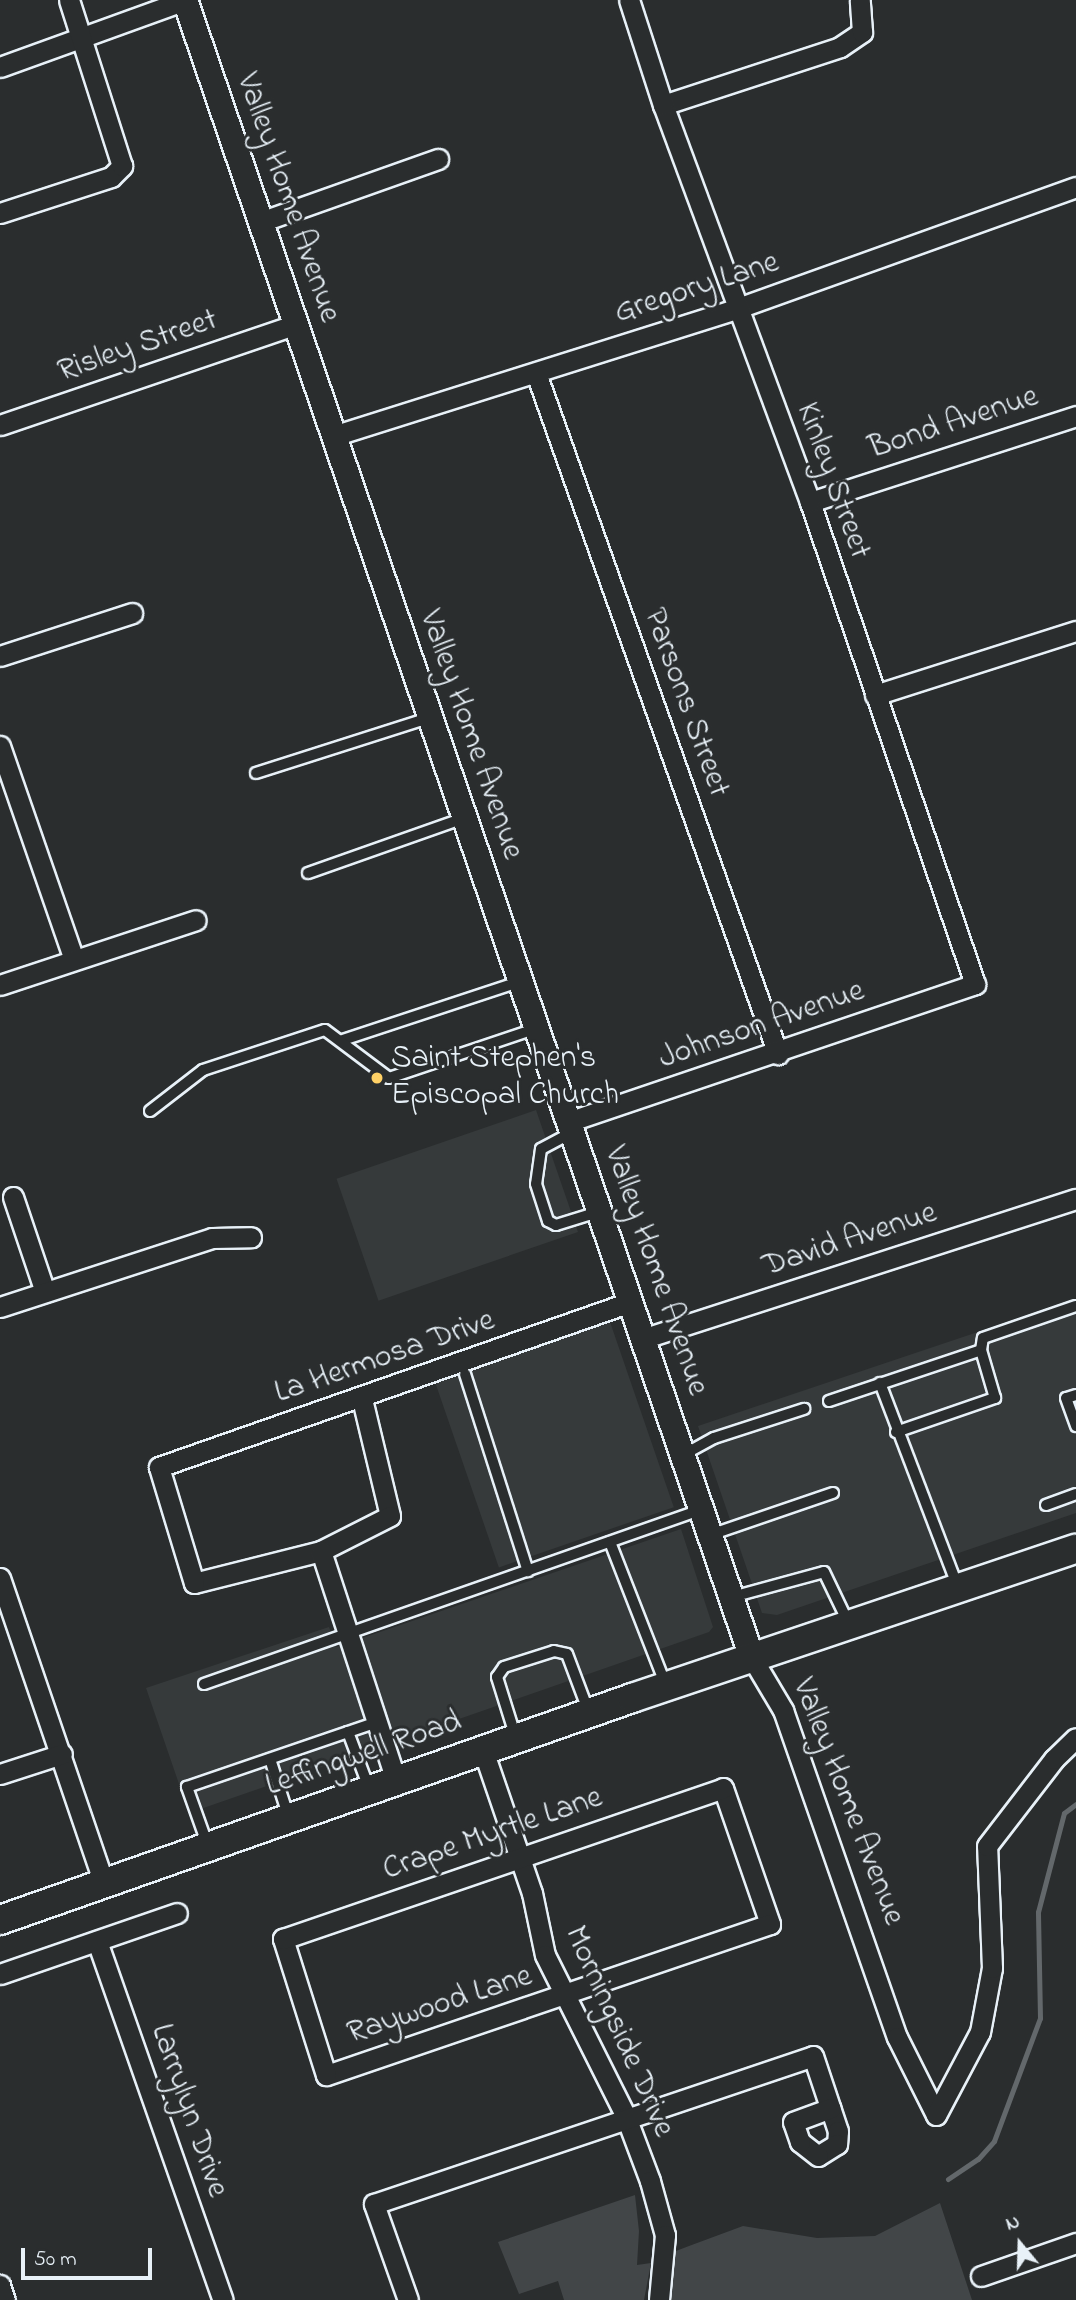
<!DOCTYPE html>
<html>
<head>
<meta charset="utf-8">
<style>
  body { margin:0 }
  #map { position:relative; width:1076px; height:2300px; overflow:hidden; background:#2a2d2e; font-family:"Indie Flower",sans-serif }
  div>[style] { position:absolute }
  [style*='--x'] { left:calc(var(--x)*1px); top:calc(var(--y)*1px); width:calc(var(--w)*1px); rotate:calc(var(--a)*1deg) }
  .built>* { inset:0; background:#363a3b; transform-origin:0 0 }
  .green>* { inset:0; background:#424648 }
  .stream>* { height:5px; margin:-2.5px; padding:0 2.5px; transform-origin:2.5px; border-radius:2.5px; background:#63686b }
  .roads { filter:drop-shadow(2px 0 #e8f1f8) drop-shadow(-2px 0 #e8f1f8) drop-shadow(0 2px #e8f1f8) drop-shadow(0 -2px #e8f1f8) }
  .service>* { height:10px; margin:-5px; padding:0 5px; transform-origin:5px; border-radius:5px; background:#2a2d2e }
  .minor>* { height:19px; margin:-9.5px; padding:0 9.5px; transform-origin:9.5px; border-radius:9.5px; background:#2a2d2e }
  .tertiary>* { height:24px; margin:-12px; padding:0 12px; transform-origin:12px; border-radius:12px; background:#2a2d2e }
  .secondary>* { height:28px; margin:-14px; padding:0 14px; transform-origin:14px; border-radius:14px; background:#2a2d2e }
  .dots>* { width:19px; height:19px; translate:-50% -50%; box-sizing:border-box; border:4px solid #2a2d2e; border-radius:50% }
  span { translate:-50% -50%; white-space:nowrap; text-align:center; line-height:1.15; -webkit-text-stroke:6px #2a2d2e; paint-order:stroke }
  .street-label { font-size:32px; color:#e8f1f8 }
  .poi-label { font-size:32px; color:#e8f1f8 }
  .left { translate:0 -50%; text-align:left }
  .north { position:absolute; left:985px; top:2209px; width:70px; height:70px; -webkit-text-stroke:5px #2a2d2e; paint-order:stroke; rotate:341deg; font-size:19px; font-weight:700; line-height:28px; text-align:center; color:#e8f1f8 }
  .north::after { content:''; display:block; margin:auto; width:24px; height:32px; background:#e8f1f8; clip-path:polygon(50% 0,100% 100%,50% 72%,0 100%) }
  .scale { position:absolute; left:21px; top:2248px; width:131px; height:32px; box-sizing:border-box; border:4px solid #e8f1f8; border-top:0; padding-left:9px; font-size:21px; line-height:24px; white-space:nowrap; color:#e8f1f8; -webkit-text-stroke:5px #2a2d2e; paint-order:stroke }
</style>
</head>
<body>
<div id="map">
  <div class="built">
    <div style="left:536px;top:1110px;width:129px;height:211px;rotate:71deg"></div>
    <div style="clip-path:polygon(1076px 1299px,1076px 1513px,777px 1615px,762px 1613px,698px 1426px)"></div>
    <div style="left:609px;top:1319px;width:199px;height:185px;rotate:71deg"></div>
    <div style="clip-path:polygon(681px 1529px,713px 1627px,709px 1632px,189px 1813px,146px 1688px,329px 1627px,336px 1647px)"></div>
  </div>
  <div class="green">
    <div style="clip-path:polygon(635px 2195px,639px 2231px,637px 2265px,651px 2263px,644px 2300px,564px 2300px,558px 2281px,519px 2294px,498px 2242px)"></div>
    <div style="clip-path:polygon(940px 2203px,972px 2300px,671px 2300px,676px 2251px,689px 2246px,743px 2226px,817px 2238px,875px 2236px)"></div>
  </div>
  <div class="stream">
    <div style="--x:948;--y:2179;--w:36;--a:-34"></div>
    <div style="--x:978;--y:2159;--w:24;--a:-48"></div>
    <div style="--x:994;--y:2141;--w:131;--a:-69.5"></div>
    <div style="--x:1040;--y:2018;--w:106;--a:-91.1"></div>
    <div style="--x:1038;--y:1912;--w:102;--a:-75.3"></div>
    <div style="--x:1064;--y:1813;--w:15;--a:-37"></div>
  </div>
  <div class="roads">
    <div class="service">
      <div style="--x:256;--y:773;--w:181;--a:-17.7"></div>
      <div style="--x:308;--y:873;--w:165;--a:-19.4"></div>
      <div style="--x:343;--y:1040;--w:184;--a:-18.3"></div>
      <div style="--x:150;--y:1111;--w:67;--a:-37.7"></div>
      <div style="--x:203;--y:1070;--w:128;--a:-18.2"></div>
      <div style="--x:325;--y:1030;--w:80;--a:36.9"></div>
      <div style="--x:389;--y:1078;--w:154;--a:-18.6"></div>
      <div style="--x:571;--y:1133;--w:34;--a:152"></div>
      <div style="--x:541;--y:1149;--w:35;--a:98"></div>
      <div style="--x:536;--y:1184;--w:39;--a:72"></div>
      <div style="--x:548;--y:1221;--w:9;--a:27"></div>
      <div style="--x:556;--y:1225;--w:44;--a:-17.2"></div>
      <div style="--x:465;--y:1374;--w:207;--a:72.3"></div>
      <div style="--x:880;--y:1383;--w:216;--a:69.1"></div>
      <div style="--x:1076;--y:1395;--w:10;--a:163"></div>
      <div style="--x:1066;--y:1398;--w:30;--a:70"></div>
      <div style="--x:829;--y:1401;--w:160;--a:-18.5"></div>
      <div style="--x:896;--y:1432;--w:105;--a:-19"></div>
      <div style="--x:995;--y:1398;--w:50;--a:-106.3"></div>
      <div style="--x:981;--y:1350;--w:12;--a:-81"></div>
      <div style="--x:983;--y:1338;--w:98;--a:-19"></div>
      <div style="--x:683;--y:1455;--w:35;--a:-29"></div>
      <div style="--x:714;--y:1438;--w:95;--a:-17.9"></div>
      <div style="--x:1046;--y:1505;--w:32;--a:-20"></div>
      <div style="--x:710;--y:1535;--w:130;--a:-18.9"></div>
      <div style="--x:610;--y:1542;--w:151;--a:68.7"></div>
      <div style="--x:732;--y:1597;--w:95;--a:-15.2"></div>
      <div style="--x:824;--y:1572;--w:55;--a:64.4"></div>
      <div style="--x:204;--y:1684;--w:526;--a:-19.33"></div>
      <div style="--x:348;--y:1732;--w:31;--a:-19"></div>
      <div style="--x:516;--y:1738;--w:64;--a:-107.3"></div>
      <div style="--x:497;--y:1677;--w:12;--a:-55"></div>
      <div style="--x:504;--y:1667;--w:52;--a:-17.7"></div>
      <div style="--x:554;--y:1651;--w:13;--a:13"></div>
      <div style="--x:567;--y:1654;--w:60;--a:69.4"></div>
      <div style="--x:270;--y:1759;--w:62;--a:72.1"></div>
      <div style="--x:208;--y:1846;--w:63;--a:-109.6"></div>
      <div style="--x:187;--y:1787;--w:170;--a:-18.9"></div>
      <div style="--x:348;--y:1732;--w:60;--a:69.4"></div>
    </div>
    <div class="minor">
      <div style="--x:0;--y:67;--w:197;--a:-19.9"></div>
      <div style="--x:663;--y:105;--w:186;--a:-18.1"></div>
      <div style="--x:840;--y:47;--w:27;--a:-34"></div>
      <div style="--x:862;--y:32;--w:32;--a:-94"></div>
      <div style="--x:0;--y:213;--w:117;--a:-18"></div>
      <div style="--x:111;--y:177;--w:16;--a:-45"></div>
      <div style="--x:122;--y:166;--w:174;--a:-107.7"></div>
      <div style="--x:260;--y:222;--w:189;--a:-19.5"></div>
      <div style="--x:536;--y:373;--w:723;--a:70.44"></div>
      <div style="--x:0;--y:425;--w:311;--a:-18.8"></div>
      <div style="--x:333;--y:436;--w:425;--a:-17.5"></div>
      <div style="--x:738;--y:308;--w:359;--a:-19.7"></div>
      <div style="--x:810;--y:502;--w:280;--a:-17.9"></div>
      <div style="--x:0;--y:656;--w:139;--a:-18"></div>
      <div style="--x:875;--y:695;--w:211;--a:-17.7"></div>
      <div style="--x:0;--y:746;--w:226;--a:70.9"></div>
      <div style="--x:0;--y:985;--w:206;--a:-18.3"></div>
      <div style="--x:568;--y:1122;--w:430;--a:-18.7"></div>
      <div style="--x:975;--y:984;--w:509;--a:-108.9"></div>
      <div style="--x:810;--y:502;--w:423;--a:-110.3"></div>
      <div style="--x:663;--y:105;--w:110;--a:-107.9"></div>
      <div style="--x:13;--y:1197;--w:100;--a:71.4"></div>
      <div style="--x:0;--y:1307;--w:223;--a:-18"></div>
      <div style="--x:212;--y:1238;--w:39;--a:-1"></div>
      <div style="--x:642;--y:1339;--w:456;--a:-17.9"></div>
      <div style="--x:362;--y:1399;--w:120;--a:76.5"></div>
      <div style="--x:390;--y:1516;--w:77;--a:153.1"></div>
      <div style="--x:321;--y:1551;--w:131;--a:165.9"></div>
      <div style="--x:194;--y:1583;--w:121;--a:-106.8"></div>
      <div style="--x:159;--y:1467;--w:498;--a:-19.3"></div>
      <div style="--x:321;--y:1551;--w:242;--a:71.9"></div>
      <div style="--x:0;--y:1578;--w:322;--a:71.2"></div>
      <div style="--x:752;--y:1658;--w:61;--a:59.2"></div>
      <div style="--x:783;--y:1710;--w:346;--a:70.8"></div>
      <div style="--x:897;--y:2037;--w:87;--a:63.4"></div>
      <div style="--x:936;--y:2115;--w:94;--a:-62.1"></div>
      <div style="--x:980;--y:2032;--w:65;--a:-79.4"></div>
      <div style="--x:992;--y:1968;--w:122;--a:-92.3"></div>
      <div style="--x:987;--y:1846;--w:110;--a:-52.4"></div>
      <div style="--x:1054;--y:1759;--w:30;--a:-44"></div>
      <div style="--x:483;--y:1750;--w:151;--a:71.1"></div>
      <div style="--x:532;--y:1893;--w:63;--a:78.2"></div>
      <div style="--x:545;--y:1955;--w:181;--a:63.4"></div>
      <div style="--x:626;--y:2117;--w:68;--a:69.4"></div>
      <div style="--x:650;--y:2181;--w:56;--a:74.5"></div>
      <div style="--x:665;--y:2235;--w:65;--a:95.3"></div>
      <div style="--x:0;--y:1774;--w:65;--a:-17.9"></div>
      <div style="--x:723;--y:1788;--w:144;--a:70.9"></div>
      <div style="--x:770;--y:1924;--w:469;--a:161.2"></div>
      <div style="--x:326;--y:2075;--w:143;--a:-107.5"></div>
      <div style="--x:283;--y:1939;--w:465;--a:-18.9"></div>
      <div style="--x:97;--y:1941;--w:380;--a:70.7"></div>
      <div style="--x:0;--y:1974;--w:187;--a:-19"></div>
      <div style="--x:981;--y:2276;--w:101;--a:-19.2"></div>
      <div style="--x:0;--y:2285;--w:16;--a:72"></div>
      <div style="--x:408;--y:2300;--w:102;--a:-109.5"></div>
      <div style="--x:374;--y:2204;--w:463;--a:-18.6"></div>
      <div style="--x:813;--y:2056;--w:79;--a:71.6"></div>
      <div style="--x:838;--y:2131;--w:13;--a:94"></div>
      <div style="--x:837;--y:2144;--w:22;--a:148"></div>
      <div style="--x:818;--y:2156;--w:23;--a:-142"></div>
      <div style="--x:800;--y:2142;--w:21;--a:-109"></div>
      <div style="--x:793;--y:2122;--w:40;--a:-20.2"></div>
    </div>
    <div class="tertiary">
      <div style="--x:185;--y:0;--w:1752;--a:71.12"></div>
    </div>
    <div class="secondary">
      <div style="--x:0;--y:1920;--w:670;--a:-19.35"></div>
      <div style="--x:632;--y:1698;--w:468;--a:-18.6"></div>
    </div>
  </div>
  <div class="dots">
    <div style="left:377px;top:1078px;background:#ffd166"></div>
  </div>
  <div class="street-label">
    <span style="left:287px;top:198px;rotate:71deg">Valley Home Avenue</span>
    <span style="left:697px;top:289px;rotate:-18deg">Gregory Lane</span>
    <span style="left:138px;top:347px;rotate:-19deg">Risley Street</span>
    <span style="left:954px;top:424px;rotate:-18deg">Bond Avenue</span>
    <span style="left:832px;top:481px;rotate:70deg">Kinley Street</span>
    <span style="left:685px;top:703px;rotate:70deg">Parsons Street</span>
    <span style="left:470px;top:735px;rotate:71deg">Valley Home Avenue</span>
    <span style="left:762px;top:1026px;rotate:-19deg">Johnson Avenue</span>
    <span style="left:850px;top:1241px;rotate:-18deg">David Avenue</span>
    <span style="left:655px;top:1271px;rotate:71deg">Valley Home Avenue</span>
    <span style="left:385px;top:1358px;rotate:-19deg">La Hermosa Drive</span>
    <span style="left:364px;top:1755px;rotate:-19deg">Leffingwell Road</span>
    <span style="left:847px;top:1802px;rotate:69deg">Valley Home Avenue</span>
    <span style="left:493px;top:1835px;rotate:-19deg">Crape Myrtle Lane</span>
    <span style="left:440px;top:2006px;rotate:-18deg">Raywood Lane</span>
    <span style="left:618px;top:2032px;rotate:66deg">Morningside Drive</span>
    <span style="left:188px;top:2111px;rotate:71deg">Larrylyn Drive</span>
  </div>
  <div class="poi-label">
    <span class="left" style="left:391px;top:1078px">Saint Stephen's<br>Episcopal Church</span>
  </div>
  <div class="north">N</div>
  <div class="scale">50 m</div>
</div>
</body>
</html>
